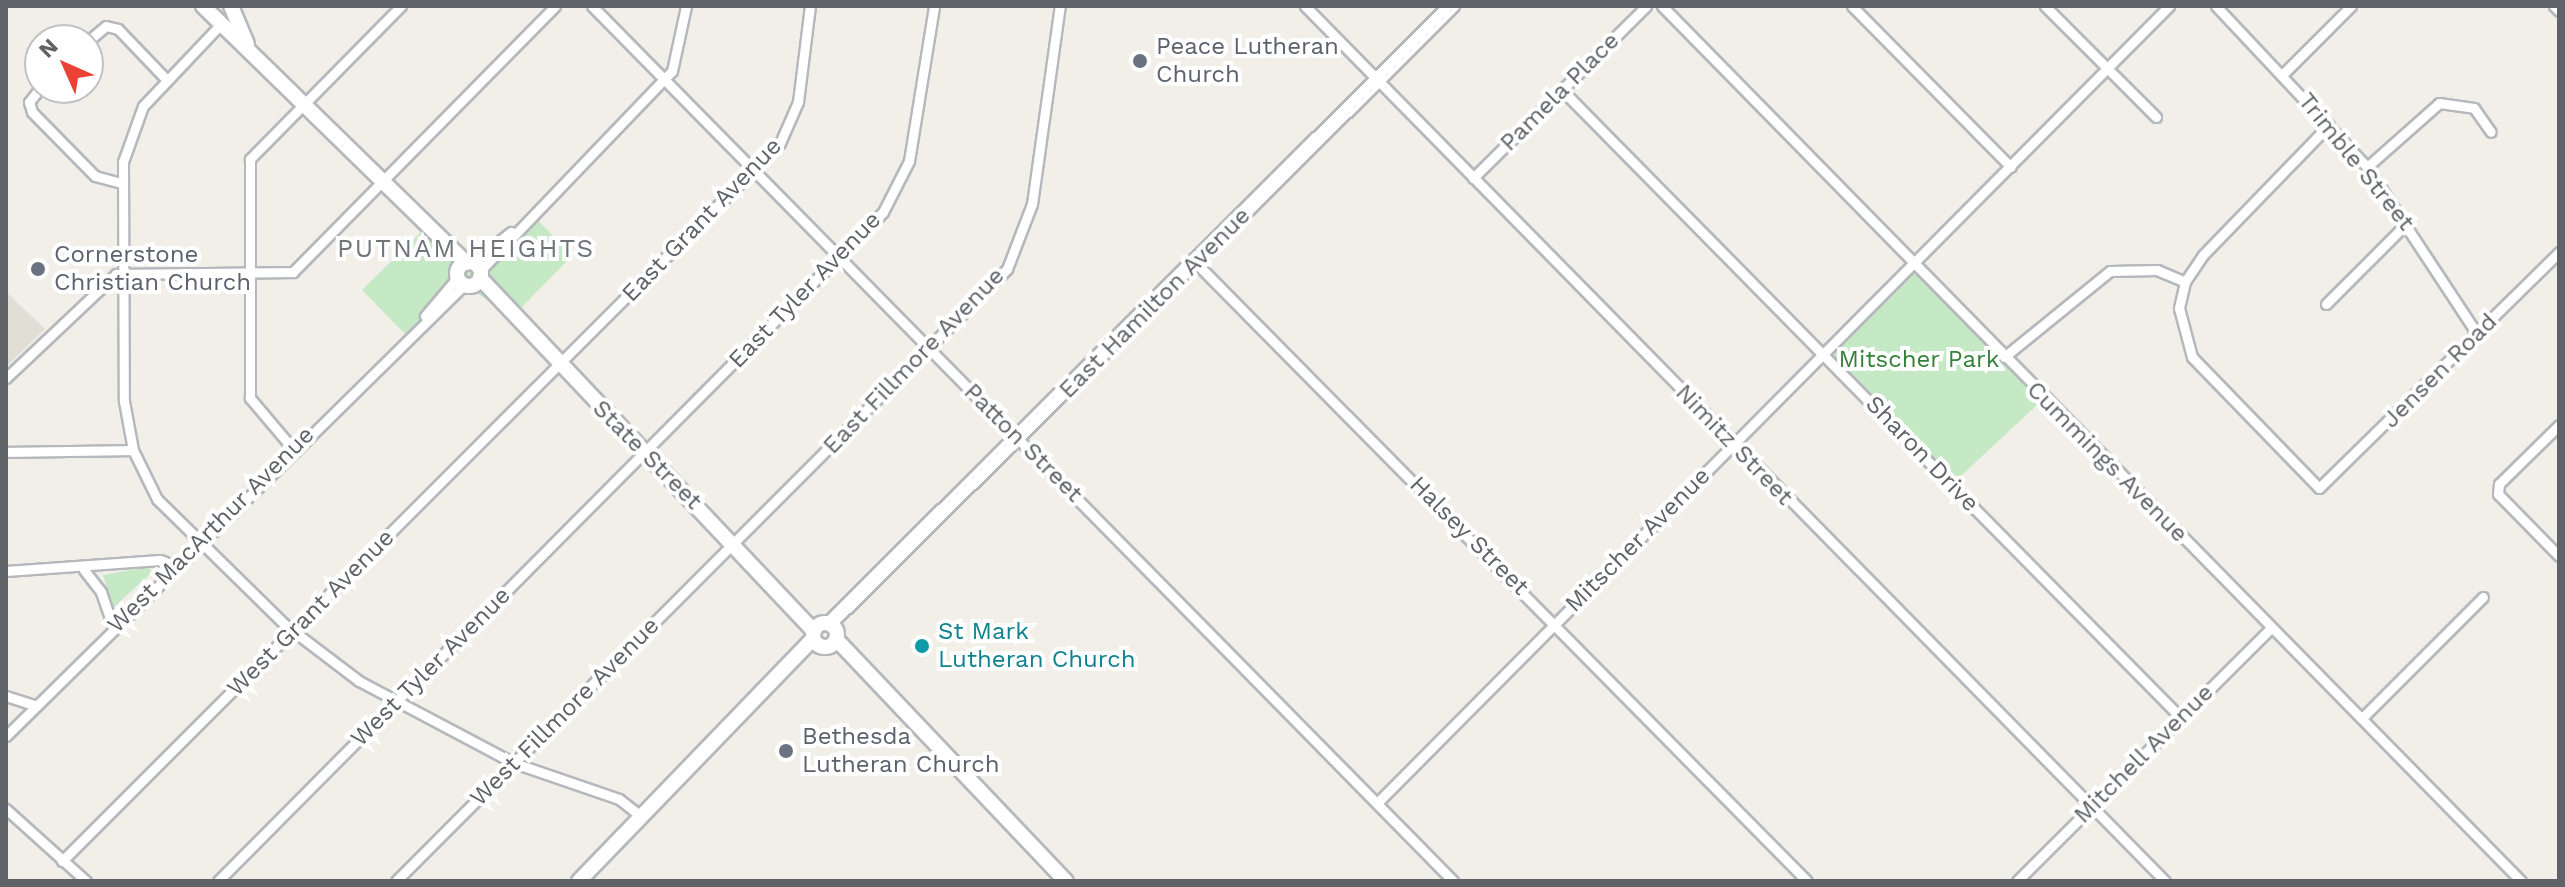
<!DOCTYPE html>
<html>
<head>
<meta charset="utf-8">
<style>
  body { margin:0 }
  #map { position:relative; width:2565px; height:887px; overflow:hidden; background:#f1efe8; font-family:"Work Sans",sans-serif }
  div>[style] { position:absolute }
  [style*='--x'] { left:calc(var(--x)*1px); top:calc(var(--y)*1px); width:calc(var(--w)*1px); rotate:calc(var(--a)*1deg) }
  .education>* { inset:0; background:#e1ded6 }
  .green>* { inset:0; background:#c5e8c5; transform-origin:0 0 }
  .roads { filter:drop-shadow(2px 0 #b5b8bc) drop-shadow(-2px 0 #b5b8bc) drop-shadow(0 2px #b5b8bc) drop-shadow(0 -2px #b5b8bc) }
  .street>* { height:9px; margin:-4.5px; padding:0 4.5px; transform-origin:4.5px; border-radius:4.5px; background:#fff }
  .secondary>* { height:14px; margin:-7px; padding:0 7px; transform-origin:7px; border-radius:7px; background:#fff }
  .secondary>.ring { margin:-7px; padding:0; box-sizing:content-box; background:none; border:14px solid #fff; border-radius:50% }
  .dots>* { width:22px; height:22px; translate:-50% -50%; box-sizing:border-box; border:4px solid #fff; border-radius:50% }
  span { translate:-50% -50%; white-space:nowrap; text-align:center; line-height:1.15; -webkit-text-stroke:8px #fff; paint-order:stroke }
  .worship-label { font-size:24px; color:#5b616d }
  .left { translate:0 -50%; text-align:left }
  .street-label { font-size:24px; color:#5f6368 }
  .park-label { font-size:24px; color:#348238 }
  .culture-label { font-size:24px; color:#0d838f }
  .neighbourhood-label { font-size:26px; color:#70757a; letter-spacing:2px }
  .frame { position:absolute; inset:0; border:8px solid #5f6368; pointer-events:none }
  .north { position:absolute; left:24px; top:24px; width:80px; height:80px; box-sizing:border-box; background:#fff; border:2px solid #bfc1c3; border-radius:50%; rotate:315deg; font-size:22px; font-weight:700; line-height:32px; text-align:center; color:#5f6368 }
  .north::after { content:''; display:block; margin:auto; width:28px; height:36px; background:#ea4335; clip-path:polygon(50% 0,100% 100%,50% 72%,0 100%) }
</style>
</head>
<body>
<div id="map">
  <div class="education">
    <div style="clip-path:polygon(6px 292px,45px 329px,6px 367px)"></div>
  </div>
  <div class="green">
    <div style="clip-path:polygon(531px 213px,572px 256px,512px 317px,468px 287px,407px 336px,362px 290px,424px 229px,465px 263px)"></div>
    <div style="left:1915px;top:263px;width:187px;height:128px;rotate:47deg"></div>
    <div style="clip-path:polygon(148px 567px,152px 572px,113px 608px,103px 575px)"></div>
  </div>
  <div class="roads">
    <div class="street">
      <div style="--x:592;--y:6;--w:1228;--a:45.46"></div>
      <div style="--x:1305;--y:6;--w:1227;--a:45.5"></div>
      <div style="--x:1662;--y:6;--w:1226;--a:45.53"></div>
      <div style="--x:1852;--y:6;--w:226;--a:45.4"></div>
      <div style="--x:2045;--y:6;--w:157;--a:45"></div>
      <div style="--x:2216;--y:6;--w:221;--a:46.8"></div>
      <div style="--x:2367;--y:167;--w:200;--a:56.6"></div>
      <div style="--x:2554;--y:6;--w:7;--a:45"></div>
      <div style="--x:219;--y:26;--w:110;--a:133.5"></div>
      <div style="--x:143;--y:106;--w:59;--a:109.7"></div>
      <div style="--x:123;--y:162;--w:239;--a:89.8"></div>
      <div style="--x:124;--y:401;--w:50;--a:79.6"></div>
      <div style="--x:133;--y:450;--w:55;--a:63.9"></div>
      <div style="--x:157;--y:499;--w:178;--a:44.5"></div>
      <div style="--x:284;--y:624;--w:94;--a:37.2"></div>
      <div style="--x:359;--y:681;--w:175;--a:27.9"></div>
      <div style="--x:514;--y:763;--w:111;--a:18.9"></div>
      <div style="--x:619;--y:799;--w:29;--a:38"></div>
      <div style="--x:88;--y:41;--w:23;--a:-40"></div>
      <div style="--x:106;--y:26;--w:12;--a:14"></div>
      <div style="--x:118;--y:29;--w:69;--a:46.2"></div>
      <div style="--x:2284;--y:73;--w:95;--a:-45"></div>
      <div style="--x:40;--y:88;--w:18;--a:128"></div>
      <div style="--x:29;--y:102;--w:10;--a:73"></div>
      <div style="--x:32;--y:112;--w:90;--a:45.5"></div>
      <div style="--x:95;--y:176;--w:28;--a:15"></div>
      <div style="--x:1562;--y:90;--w:880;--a:45.41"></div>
      <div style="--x:2329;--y:125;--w:181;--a:134.1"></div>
      <div style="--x:2203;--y:255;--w:32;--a:124"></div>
      <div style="--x:2185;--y:282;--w:27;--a:103"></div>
      <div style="--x:2179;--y:308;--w:51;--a:75.1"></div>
      <div style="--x:2192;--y:357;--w:182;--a:45.9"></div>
      <div style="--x:2319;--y:488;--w:337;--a:-44.5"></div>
      <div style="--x:2367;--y:167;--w:96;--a:-41.6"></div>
      <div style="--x:2439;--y:103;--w:35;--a:8"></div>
      <div style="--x:2474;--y:108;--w:29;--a:55"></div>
      <div style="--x:1473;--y:178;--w:244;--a:-44.8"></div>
      <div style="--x:472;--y:263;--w:50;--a:-38.5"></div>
      <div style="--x:1196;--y:263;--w:869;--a:45.33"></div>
      <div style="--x:480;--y:271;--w:277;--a:-46.2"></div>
      <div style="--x:672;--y:71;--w:66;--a:-77.8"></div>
      <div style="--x:2326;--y:304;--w:115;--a:-45"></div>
      <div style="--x:425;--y:316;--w:50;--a:-49.9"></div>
      <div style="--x:2004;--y:357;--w:136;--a:-39.1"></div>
      <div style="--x:2110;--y:271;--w:47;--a:-1.2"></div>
      <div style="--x:2157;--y:270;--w:30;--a:23"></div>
      <div style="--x:6;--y:378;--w:151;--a:-43.4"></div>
      <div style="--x:116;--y:274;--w:177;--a:-0.6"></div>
      <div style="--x:293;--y:272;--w:373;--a:-45.4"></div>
      <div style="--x:2559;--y:425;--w:84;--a:135.5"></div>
      <div style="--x:2499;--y:484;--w:10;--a:96"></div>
      <div style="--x:2498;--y:494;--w:87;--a:45.5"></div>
      <div style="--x:293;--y:449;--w:67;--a:-130.1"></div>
      <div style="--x:250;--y:398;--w:239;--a:-90"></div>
      <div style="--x:250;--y:159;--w:215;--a:-45.4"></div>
      <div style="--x:6;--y:452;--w:127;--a:-0.9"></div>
      <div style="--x:84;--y:570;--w:28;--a:52"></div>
      <div style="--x:101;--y:592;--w:37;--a:71"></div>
      <div style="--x:6;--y:571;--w:154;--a:-4.1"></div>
      <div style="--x:160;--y:560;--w:17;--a:21"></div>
      <div style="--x:6;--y:696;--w:32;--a:18"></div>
      <div style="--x:2362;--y:718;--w:171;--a:-45"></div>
      <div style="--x:6;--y:736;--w:643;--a:-44.56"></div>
      <div style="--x:1377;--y:803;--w:1124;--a:-45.18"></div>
      <div style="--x:6;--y:809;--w:108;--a:42"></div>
      <div style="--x:62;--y:861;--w:1015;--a:-45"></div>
      <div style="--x:780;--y:143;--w:45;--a:-66.3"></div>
      <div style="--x:798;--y:102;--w:97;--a:-82.9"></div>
      <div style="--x:218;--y:881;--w:943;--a:-45.17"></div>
      <div style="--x:883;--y:212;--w:57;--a:-63"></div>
      <div style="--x:909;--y:161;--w:157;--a:-80.8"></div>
      <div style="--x:396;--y:881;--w:865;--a:-45.05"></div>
      <div style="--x:1007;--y:269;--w:70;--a:-69"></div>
      <div style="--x:1032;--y:204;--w:200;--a:-82"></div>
      <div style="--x:2017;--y:881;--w:359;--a:-44.9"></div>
    </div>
    <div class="secondary">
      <div style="--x:203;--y:6;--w:368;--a:44.3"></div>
      <div style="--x:231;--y:6;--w:41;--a:67.2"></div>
      <div class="ring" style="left:457px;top:262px;width:10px;height:10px"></div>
      <div style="--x:480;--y:278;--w:486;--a:46.6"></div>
      <div class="ring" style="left:813px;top:623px;width:10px;height:10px"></div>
      <div style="--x:829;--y:624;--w:878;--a:-44.77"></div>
      <div style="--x:836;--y:639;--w:334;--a:46.5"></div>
      <div style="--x:579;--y:881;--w:337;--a:-46"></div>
    </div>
  </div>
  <div class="dots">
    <div style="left:1140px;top:61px;background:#6b7280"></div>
    <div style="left:38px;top:269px;background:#6b7280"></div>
    <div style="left:922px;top:646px;background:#0f9aa8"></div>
    <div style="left:786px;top:751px;background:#6b7280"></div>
  </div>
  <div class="worship-label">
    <span class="left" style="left:1156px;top:61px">Peace Lutheran<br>Church</span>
    <span class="left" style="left:54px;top:269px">Cornerstone<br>Christian Church</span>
    <span class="left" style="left:802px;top:751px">Bethesda<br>Lutheran Church</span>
  </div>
  <div class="street-label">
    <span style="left:1560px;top:92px;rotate:-45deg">Pamela Place</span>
    <span style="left:2356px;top:162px;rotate:51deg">Trimble Street</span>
    <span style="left:702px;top:220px;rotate:-46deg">East Grant Avenue</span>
    <span style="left:805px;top:290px;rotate:-46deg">East Tyler Avenue</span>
    <span style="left:1155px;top:303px;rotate:-45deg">East Hamilton Avenue</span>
    <span style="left:914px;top:361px;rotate:-46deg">East Fillmore Avenue</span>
    <span style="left:2440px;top:371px;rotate:-45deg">Jensen Road</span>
    <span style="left:1023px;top:443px;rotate:45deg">Patton Street</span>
    <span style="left:1734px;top:445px;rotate:46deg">Nimitz Street</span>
    <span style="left:1922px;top:454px;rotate:46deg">Sharon Drive</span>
    <span style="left:647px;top:455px;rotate:45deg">State Street</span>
    <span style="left:2107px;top:462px;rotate:45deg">Cummings Avenue</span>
    <span style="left:211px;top:530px;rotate:-45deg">West MacArthur Avenue</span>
    <span style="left:1469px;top:536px;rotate:45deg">Halsey Street</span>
    <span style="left:1638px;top:540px;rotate:-45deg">Mitscher Avenue</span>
    <span style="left:311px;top:613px;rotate:-45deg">West Grant Avenue</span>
    <span style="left:431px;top:667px;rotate:-45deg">West Tyler Avenue</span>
    <span style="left:565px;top:712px;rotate:-45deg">West Fillmore Avenue</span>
    <span style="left:2144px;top:754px;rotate:-45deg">Mitchell Avenue</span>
  </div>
  <div class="park-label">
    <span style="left:1919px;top:360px">Mitscher Park</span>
  </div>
  <div class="culture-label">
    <span class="left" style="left:938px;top:646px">St Mark<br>Lutheran Church</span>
  </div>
  <div class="neighbourhood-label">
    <span style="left:466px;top:249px">PUTNAM HEIGHTS</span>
  </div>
  <div class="frame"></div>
  <div class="north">N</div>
</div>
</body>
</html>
